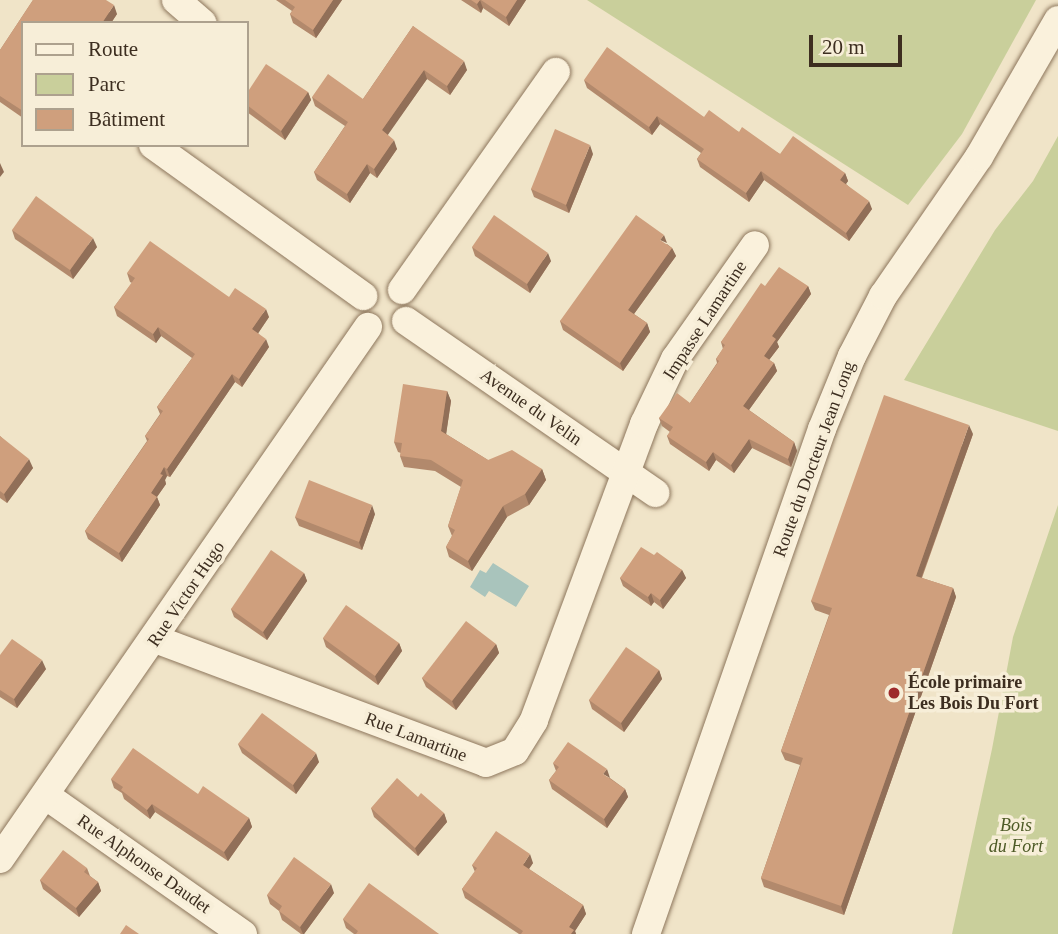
<!DOCTYPE html>
<html>
<head>
<meta charset="utf-8">
<style>
  body { margin:0 }
  #map { position:relative; width:1058px; height:934px; overflow:hidden; background:#f0e4c8; font-family:Georgia,serif }
  div>[style] { position:absolute }
  [style*='--x'] { left:calc(var(--x)*1px); top:calc(var(--y)*1px); width:calc(var(--w)*1px); rotate:calc(var(--a)*1deg) }
  .green>* { inset:0; background:#c9cf9b }
  .water>* { inset:0; background:#a9c4bc }
  .roads { filter:drop-shadow(0 0 2px #8d765c) drop-shadow(0 0 2px #8d765c) }
  .minor>* { height:28px; margin:-14px; padding:0 14px; transform-origin:14px; border-radius:14px; background:#faf1dc }
  .wall>* { inset:0; background:#b2896c }
  .shaded-wall>* { inset:0; background:#916f58 }
  .building>* { inset:0; background:#cf9f7d }
  .dots>* { width:19px; height:19px; translate:-50% -50%; box-sizing:border-box; border:4px solid #f7eed8; border-radius:50% }
  span { translate:-50% -50%; white-space:nowrap; text-align:center; line-height:1.15; -webkit-text-stroke:7px #f7eed8; paint-order:stroke }
  .street-label { font-size:18px; color:#3d2e20 }
  .poi-label { font-size:18px; color:#3d2e20; font-weight:700 }
  .left { translate:0 -50%; text-align:left }
  .park-label { font-size:18px; color:#4d5a26; font-style:italic }
  .legend { position:absolute; left:21px; top:21px; width:228px; height:126px; box-sizing:border-box; background:#f7eed8; border:2px solid #ada18e; margin:0; padding:9px 12px; list-style:none; font-size:21px; color:#3d2e20 }
  .legend li { display:flex; align-items:center; gap:14px; height:35px }
  .legend b { width:35px; border:2px solid #ada18e }
  .scale { position:absolute; left:809px; top:35px; width:93px; height:32px; box-sizing:border-box; border:4px solid #3d2e20; border-top:0; padding-left:9px; font-size:21px; line-height:24px; white-space:nowrap; color:#3d2e20; -webkit-text-stroke:5px #f7eed8; paint-order:stroke }
</style>
</head>
<body>
<div id="map">
  <div class="green">
    <i style="clip-path:polygon(587px 0,1036px 0,962px 134px,908px 205px)"></i>
    <i style="clip-path:polygon(1058px 136px,1058px 431px,904px 380px,995px 230px,1033px 181px)"></i>
    <i style="clip-path:polygon(1058px 505px,1058px 934px,952px 934px,992px 749px,1013px 637px)"></i>
  </div>
  <div class="water">
    <i style="clip-path:polygon(493px 563px,529px 586px,516px 607px,489px 591px,485px 597px,470px 587px,480px 570px,486px 573px)"></i>
  </div>
  <div class="roads">
    <div class="minor">
      <i style="--x:176;--y:0;--w:35;--a:41"></i>
      <i style="--x:153;--y:145;--w:259;--a:35.7"></i>
      <i style="--x:402;--y:290;--w:267;--a:-54.8"></i>
      <i style="--x:406;--y:321;--w:303;--a:34.6"></i>
      <i style="--x:155;--y:639;--w:353;--a:20.5"></i>
      <i style="--x:486;--y:763;--w:31;--a:-22"></i>
      <i style="--x:515;--y:751;--w:36;--a:-58"></i>
      <i style="--x:534;--y:720;--w:316;--a:-69.6"></i>
      <i style="--x:644;--y:424;--w:72;--a:-64.5"></i>
      <i style="--x:675;--y:359;--w:139;--a:-54.9"></i>
      <i style="--x:45;--y:795;--w:242;--a:35.1"></i>
      <i style="--x:0;--y:859;--w:647;--a:-55.33"></i>
      <i style="--x:646;--y:934;--w:535;--a:-70.79"></i>
      <i style="--x:822;--y:429;--w:79;--a:-67.7"></i>
      <i style="--x:852;--y:356;--w:68;--a:-62.7"></i>
      <i style="--x:883;--y:296;--w:169;--a:-55.4"></i>
      <i style="--x:979;--y:157;--w:158;--a:-60"></i>
    </div>
  </div>
  <div class="wall">
    <i style="clip-path:polygon(33px 0,117px 14px,111px 23px,23px 23px,23px 118px,0 102px,0 50px)"></i>
    <i style="clip-path:polygon(276px 0,342px 0,316px 38px,293px 23px,290px 14px,292px 11px)"></i>
    <i style="clip-path:polygon(461px 0,526px 0,509px 26px,483px 8px,481px 13px)"></i>
    <i style="clip-path:polygon(413px 26px,467px 70px,450px 95px,427px 79px,387px 135px,397px 149px,377px 178px,370px 173px,350px 203px,317px 180px,314px 172px,345px 126px,315px 106px,312px 97px,363px 99px)"></i>
    <i style="clip-path:polygon(584px 80px,704px 117px,739px 132px,780px 154px,845px 173px,848px 181px,846px 184px,872px 209px,849px 241px,764px 180px,749px 202px,700px 167px,697px 159px,701px 153px,660px 124px,652px 135px,587px 88px)"></i>
    <i style="clip-path:polygon(308px 92px,311px 100px,285px 140px,247px 112px,247px 93px)"></i>
    <i style="clip-path:polygon(593px 154px,569px 213px,534px 197px,531px 189px)"></i>
    <i style="clip-path:polygon(12px 230px,97px 247px,73px 279px,15px 239px)"></i>
    <i style="clip-path:polygon(667px 244px,672px 248px,676px 256px,634px 314px,647px 323px,650px 332px,623px 371px,563px 330px,560px 321px)"></i>
    <i style="clip-path:polygon(472px 247px,551px 261px,530px 293px,475px 256px)"></i>
    <i style="clip-path:polygon(127px 273px,229px 297px,269px 317px,258px 333px,269px 347px,242px 387px,235px 382px,170px 477px,167px 476px,165px 480px,166px 484px,157px 497px,160px 505px,122px 562px,88px 539px,85px 531px,147px 441px,145px 436px,160px 414px,157px 407px,192px 358px,161px 336px,156px 343px,117px 316px,114px 307px,132px 283px,130px 282px)"></i>
    <i style="clip-path:polygon(765px 286px,808px 286px,811px 294px,777px 342px,779px 347px,769px 360px,774px 363px,777px 371px,749px 410px,794px 442px,797px 451px,791px 467px,752px 448px,734px 473px,716px 460px,709px 471px,670px 444px,667px 436px,670px 432px,662px 426px,659px 418px,690px 403px,717px 363px,716px 359px,723px 349px,721px 342px)"></i>
    <i style="clip-path:polygon(447px 391px,451px 401px,446px 434px,488px 460px,542px 469px,546px 480px,529px 505px,507px 517px,472px 571px,449px 557px,446px 547px,452px 536px,448px 526px,461px 487px,435px 471px,404px 467px,400px 456px,401px 453px,398px 452px,394px 442px)"></i>
    <i style="clip-path:polygon(973px 434px,922px 578px,953px 588px,956px 597px,844px 915px,764px 887px,761px 878px,800px 765px,785px 760px,781px 751px,829px 615px,815px 610px,811px 601px)"></i>
    <i style="clip-path:polygon(0 436px,33px 468px,7px 503px,0 498px)"></i>
    <i style="clip-path:polygon(375px 514px,362px 550px,299px 526px,295px 517px)"></i>
    <i style="clip-path:polygon(654px 555px,682px 570px,686px 578px,663px 609px,654px 602px,651px 606px,623px 586px,620px 578px)"></i>
    <i style="clip-path:polygon(304px 573px,307px 581px,267px 640px,234px 617px,231px 609px)"></i>
    <i style="clip-path:polygon(323px 638px,399px 643px,402px 651px,378px 685px,326px 647px)"></i>
    <i style="clip-path:polygon(496px 644px,499px 653px,456px 710px,426px 687px,422px 678px)"></i>
    <i style="clip-path:polygon(0 655px,46px 669px,17px 708px,0 697px)"></i>
    <i style="clip-path:polygon(659px 670px,662px 679px,624px 732px,592px 709px,589px 700px)"></i>
    <i style="clip-path:polygon(238px 744px,319px 762px,296px 794px,242px 753px)"></i>
    <i style="clip-path:polygon(553px 763px,610px 778px,625px 789px,628px 797px,607px 828px,552px 789px,549px 780px,556px 771px)"></i>
    <i style="clip-path:polygon(111px 779px,198px 794px,249px 818px,252px 827px,228px 861px,155px 812px,150px 819px,124px 799px,122px 793px,114px 788px)"></i>
    <i style="clip-path:polygon(371px 808px,444px 813px,447px 822px,418px 856px,374px 817px)"></i>
    <i style="clip-path:polygon(533px 863px,529px 869px,583px 905px,586px 914px,575px 931px,576px 934px,519px 934px,465px 898px,462px 889px,475px 872px,472px 865px)"></i>
    <i style="clip-path:polygon(87px 868px,90px 876px,98px 882px,101px 891px,79px 917px,43px 889px,40px 880px)"></i>
    <i style="clip-path:polygon(334px 893px,304px 934px,301px 934px,282px 920px,279px 911px,270px 904px,267px 895px)"></i>
    <i style="clip-path:polygon(343px 919px,439px 934px,354px 934px,346px 928px)"></i>
  </div>
  <div class="shaded-wall">
    <i style="clip-path:polygon(333px 0,342px 0,316px 38px,313px 30px)"></i>
    <i style="clip-path:polygon(480px 0,483px 8px,481px 13px,477px 4px)"></i>
    <i style="clip-path:polygon(517px 0,526px 0,509px 26px,506px 17px)"></i>
    <i style="clip-path:polygon(114px 5px,117px 14px,111px 23px,102px 23px)"></i>
    <i style="clip-path:polygon(464px 61px,467px 70px,450px 95px,447px 86px)"></i>
    <i style="clip-path:polygon(424px 70px,427px 79px,385px 139px,382px 130px)"></i>
    <i style="clip-path:polygon(308px 92px,311px 100px,285px 140px,281px 131px)"></i>
    <i style="clip-path:polygon(657px 116px,660px 124px,652px 135px,649px 127px)"></i>
    <i style="clip-path:polygon(394px 140px,397px 149px,377px 178px,374px 169px)"></i>
    <i style="clip-path:polygon(590px 145px,593px 154px,569px 213px,566px 205px)"></i>
    <i style="clip-path:polygon(0 163px,4px 172px,0 177px)"></i>
    <i style="clip-path:polygon(367px 164px,370px 173px,350px 203px,347px 194px)"></i>
    <i style="clip-path:polygon(761px 171px,764px 180px,749px 202px,746px 193px)"></i>
    <i style="clip-path:polygon(845px 173px,848px 181px,843px 188px,840px 180px)"></i>
    <i style="clip-path:polygon(869px 201px,872px 209px,849px 241px,846px 233px)"></i>
    <i style="clip-path:polygon(664px 235px,667px 243px,660px 240px)"></i>
    <i style="clip-path:polygon(93px 238px,97px 247px,73px 279px,70px 270px)"></i>
    <i style="clip-path:polygon(672px 248px,676px 256px,631px 318px,628px 310px)"></i>
    <i style="clip-path:polygon(548px 253px,551px 261px,530px 293px,527px 284px)"></i>
    <i style="clip-path:polygon(808px 286px,811px 294px,777px 342px,779px 347px,766px 364px,764px 356px,772px 336px)"></i>
    <i style="clip-path:polygon(266px 309px,269px 317px,255px 338px,252px 329px)"></i>
    <i style="clip-path:polygon(647px 323px,650px 332px,623px 371px,620px 363px)"></i>
    <i style="clip-path:polygon(158px 327px,161px 336px,156px 343px,153px 334px)"></i>
    <i style="clip-path:polygon(266px 339px,269px 347px,242px 387px,239px 379px)"></i>
    <i style="clip-path:polygon(774px 363px,777px 371px,746px 414px,743px 406px)"></i>
    <i style="clip-path:polygon(232px 374px,235px 382px,170px 477px,167px 469px)"></i>
    <i style="clip-path:polygon(447px 391px,451px 401px,445px 442px,441px 431px)"></i>
    <i style="clip-path:polygon(969px 425px,973px 434px,919px 584px,916px 576px)"></i>
    <i style="clip-path:polygon(749px 439px,752px 448px,734px 473px,731px 465px)"></i>
    <i style="clip-path:polygon(794px 442px,797px 451px,791px 467px,788px 459px)"></i>
    <i style="clip-path:polygon(713px 452px,716px 460px,709px 471px,706px 462px)"></i>
    <i style="clip-path:polygon(29px 459px,33px 468px,7px 503px,4px 494px)"></i>
    <i style="clip-path:polygon(164px 467px,167px 476px,165px 480px,166px 484px,154px 501px,151px 493px)"></i>
    <i style="clip-path:polygon(542px 469px,546px 480px,529px 505px,525px 494px)"></i>
    <i style="clip-path:polygon(157px 497px,160px 505px,122px 562px,119px 553px)"></i>
    <i style="clip-path:polygon(372px 505px,375px 514px,362px 550px,359px 542px)"></i>
    <i style="clip-path:polygon(503px 506px,507px 517px,472px 571px,468px 561px)"></i>
    <i style="clip-path:polygon(682px 570px,686px 578px,663px 609px,660px 600px)"></i>
    <i style="clip-path:polygon(304px 573px,307px 581px,267px 640px,263px 632px)"></i>
    <i style="clip-path:polygon(953px 588px,956px 597px,844px 915px,841px 906px)"></i>
    <i style="clip-path:polygon(651px 593px,654px 602px,651px 606px,648px 597px)"></i>
    <i style="clip-path:polygon(399px 643px,402px 651px,378px 685px,375px 676px)"></i>
    <i style="clip-path:polygon(496px 644px,499px 653px,456px 710px,452px 701px)"></i>
    <i style="clip-path:polygon(42px 660px,46px 669px,17px 708px,14px 699px)"></i>
    <i style="clip-path:polygon(659px 670px,662px 679px,624px 732px,621px 723px)"></i>
    <i style="clip-path:polygon(316px 753px,319px 762px,296px 794px,293px 785px)"></i>
    <i style="clip-path:polygon(607px 769px,610px 778px,603px 774px)"></i>
    <i style="clip-path:polygon(625px 789px,628px 797px,607px 828px,604px 819px)"></i>
    <i style="clip-path:polygon(152px 804px,155px 812px,150px 819px,147px 810px)"></i>
    <i style="clip-path:polygon(444px 813px,447px 822px,418px 856px,415px 848px)"></i>
    <i style="clip-path:polygon(249px 818px,252px 827px,228px 861px,224px 852px)"></i>
    <i style="clip-path:polygon(530px 854px,533px 863px,526px 873px,523px 865px)"></i>
    <i style="clip-path:polygon(98px 882px,101px 891px,79px 917px,76px 908px)"></i>
    <i style="clip-path:polygon(331px 884px,334px 893px,304px 934px,303px 934px,300px 927px)"></i>
    <i style="clip-path:polygon(583px 905px,586px 914px,575px 931px,576px 934px,571px 934px,569px 927px)"></i>
  </div>
  <div class="building">
    <i style="clip-path:polygon(33px 0,106px 0,114px 5px,102px 23px,23px 23px,23px 111px,0 96px,0 50px)"></i>
    <i style="clip-path:polygon(285px 0,333px 0,313px 30px,290px 14px,295px 7px)"></i>
    <i style="clip-path:polygon(471px 0,480px 0,477px 4px)"></i>
    <i style="clip-path:polygon(481px 0,517px 0,506px 17px)"></i>
    <i style="clip-path:polygon(413px 26px,464px 61px,447px 86px,424px 70px,382px 130px,394px 140px,374px 169px,367px 164px,347px 194px,314px 172px,348px 122px,312px 97px,328px 74px,363px 99px)"></i>
    <i style="clip-path:polygon(607px 47px,704px 117px,709px 110px,739px 132px,742px 127px,780px 154px,793px 136px,845px 173px,840px 180px,869px 201px,846px 233px,761px 171px,746px 193px,697px 159px,704px 149px,657px 116px,649px 127px,584px 80px)"></i>
    <i style="clip-path:polygon(266px 64px,308px 92px,281px 131px,247px 105px,247px 93px)"></i>
    <i style="clip-path:polygon(555px 129px,590px 145px,566px 205px,531px 189px)"></i>
    <i style="clip-path:polygon(36px 196px,93px 238px,70px 270px,12px 230px)"></i>
    <i style="clip-path:polygon(494px 215px,548px 253px,527px 284px,472px 247px)"></i>
    <i style="clip-path:polygon(636px 215px,664px 235px,660px 240px,672px 248px,628px 310px,647px 323px,620px 363px,560px 321px)"></i>
    <i style="clip-path:polygon(150px 241px,229px 297px,235px 288px,266px 309px,252px 329px,266px 339px,239px 379px,232px 374px,167px 469px,164px 467px,160px 474px,163px 475px,151px 493px,157px 497px,119px 553px,85px 531px,149px 439px,145px 436px,163px 411px,157px 407px,195px 354px,158px 327px,153px 334px,114px 307px,135px 278px,127px 273px)"></i>
    <i style="clip-path:polygon(779px 267px,808px 286px,772px 336px,776px 339px,764px 356px,774px 363px,743px 406px,794px 442px,788px 459px,749px 439px,731px 465px,713px 452px,706px 462px,667px 436px,673px 427px,659px 418px,677px 393px,690px 403px,719px 361px,716px 359px,725px 345px,721px 342px,761px 283px,765px 286px)"></i>
    <i style="clip-path:polygon(403px 384px,447px 391px,441px 431px,488px 460px,512px 450px,542px 469px,525px 494px,503px 506px,468px 561px,446px 547px,455px 530px,448px 526px,463px 480px,431px 460px,400px 456px,402px 443px,394px 442px)"></i>
    <i style="clip-path:polygon(884px 395px,969px 425px,916px 576px,953px 588px,841px 906px,761px 878px,803px 758px,781px 751px,832px 608px,811px 601px)"></i>
    <i style="clip-path:polygon(0 436px,29px 459px,4px 494px,0 491px)"></i>
    <i style="clip-path:polygon(309px 480px,372px 505px,359px 542px,295px 517px)"></i>
    <i style="clip-path:polygon(641px 547px,654px 555px,657px 552px,682px 570px,660px 600px,651px 593px,648px 597px,620px 578px)"></i>
    <i style="clip-path:polygon(271px 550px,304px 573px,263px 632px,231px 609px)"></i>
    <i style="clip-path:polygon(346px 605px,399px 643px,375px 676px,323px 638px)"></i>
    <i style="clip-path:polygon(466px 621px,496px 644px,452px 701px,422px 678px)"></i>
    <i style="clip-path:polygon(12px 639px,42px 660px,14px 699px,0 690px,0 655px)"></i>
    <i style="clip-path:polygon(626px 647px,659px 670px,621px 723px,589px 700px)"></i>
    <i style="clip-path:polygon(262px 713px,316px 753px,293px 785px,238px 744px)"></i>
    <i style="clip-path:polygon(568px 742px,607px 769px,603px 774px,625px 789px,604px 819px,549px 780px,559px 767px,553px 763px)"></i>
    <i style="clip-path:polygon(133px 748px,198px 794px,203px 786px,249px 818px,224px 852px,152px 804px,147px 810px,121px 790px,123px 787px,111px 779px)"></i>
    <i style="clip-path:polygon(397px 778px,418px 797px,421px 793px,444px 813px,415px 848px,371px 808px)"></i>
    <i style="clip-path:polygon(496px 831px,530px 854px,523px 865px,583px 905px,569px 927px,574px 930px,571px 934px,521px 934px,523px 931px,462px 889px,477px 868px,472px 865px)"></i>
    <i style="clip-path:polygon(63px 850px,87px 868px,84px 872px,98px 882px,76px 908px,40px 880px)"></i>
    <i style="clip-path:polygon(294px 857px,331px 884px,300px 927px,279px 911px,282px 906px,267px 895px)"></i>
    <i style="clip-path:polygon(369px 883px,439px 934px,356px 934px,358px 931px,343px 919px)"></i>
    <i style="clip-path:polygon(126px 925px,139px 934px,120px 934px)"></i>
  </div>
  <div class="dots">
    <i style="left:894px;top:693px;background:#9e2a2b"></i>
  </div>
  <div class="street-label">
    <span style="left:705px;top:320px;rotate:-57deg">Impasse Lamartine</span>
    <span style="left:531px;top:407px;rotate:35deg">Avenue du Velin</span>
    <span style="left:814px;top:459px;rotate:-70deg">Route du Docteur Jean Long</span>
    <span style="left:186px;top:594px;rotate:-56deg">Rue Victor Hugo</span>
    <span style="left:416px;top:737px;rotate:21deg">Rue Lamartine</span>
    <span style="left:144px;top:864px;rotate:35deg">Rue Alphonse Daudet</span>
  </div>
  <div class="poi-label">
    <span class="left" style="left:908px;top:693px">École primaire<br>Les Bois Du Fort</span>
  </div>
  <div class="park-label">
    <span style="left:1016px;top:836px">Bois<br>du Fort</span>
  </div>
  <ul class="legend">
  <li><b style="height:9px;background:#faf1dc"></b>Route</li>
  <li><b style="height:19px;background:#c9cf9b"></b>Parc</li>
  <li><b style="height:19px;background:#cf9f7d"></b>Bâtiment</li>
  </ul>
  <div class="scale">20 m</div>
</div>
</body>
</html>
